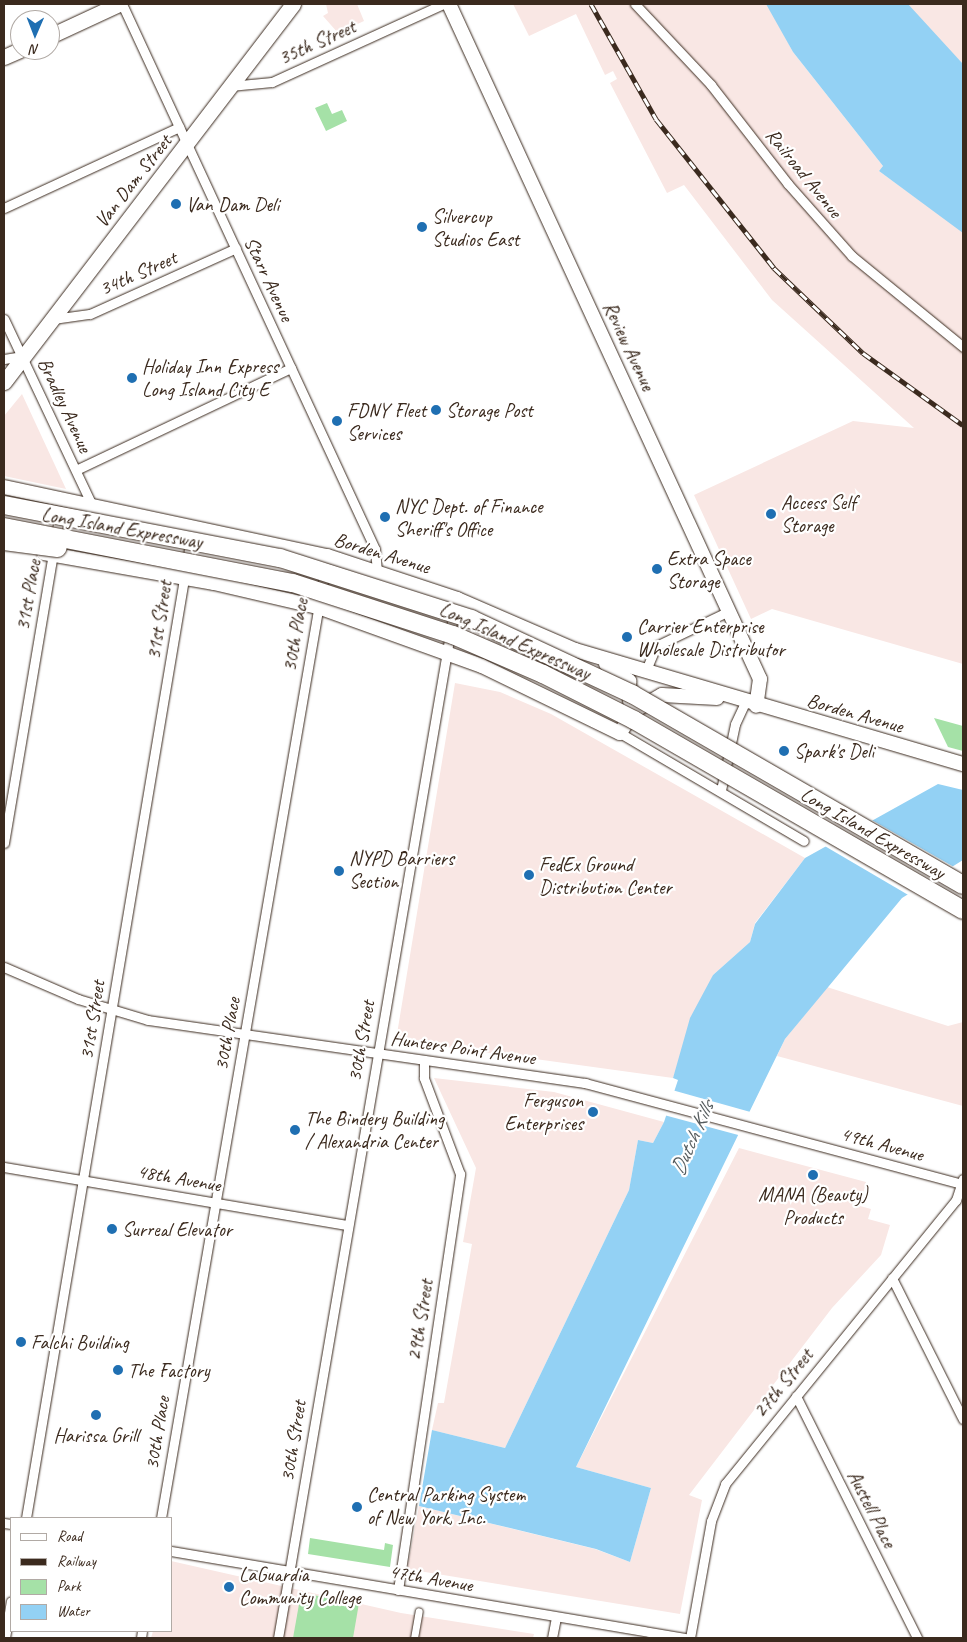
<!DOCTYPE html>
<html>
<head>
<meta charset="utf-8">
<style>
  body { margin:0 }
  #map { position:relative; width:967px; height:1642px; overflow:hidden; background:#fff; font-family:Caveat,sans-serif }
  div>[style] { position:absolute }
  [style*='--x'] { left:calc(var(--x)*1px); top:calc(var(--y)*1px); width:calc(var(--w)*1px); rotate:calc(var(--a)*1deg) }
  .built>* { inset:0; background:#f9e7e4 }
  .green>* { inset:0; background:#a5e1a7 }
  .water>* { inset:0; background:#93d1f4 }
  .pier>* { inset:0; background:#fff }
  .roads { filter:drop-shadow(0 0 1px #3b2a1e) drop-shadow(0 0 1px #3b2a1e) }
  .pedestrian>* { height:7px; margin:-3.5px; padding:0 3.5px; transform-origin:3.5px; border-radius:3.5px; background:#fff }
  .minor>* { height:9px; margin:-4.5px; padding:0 4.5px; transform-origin:4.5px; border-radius:4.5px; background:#fff }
  .secondary>* { height:14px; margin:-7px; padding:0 7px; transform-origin:7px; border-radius:7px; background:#fff }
  .primary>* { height:15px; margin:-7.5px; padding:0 7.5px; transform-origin:7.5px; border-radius:7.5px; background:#fff }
  .rail>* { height:5px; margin-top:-2.5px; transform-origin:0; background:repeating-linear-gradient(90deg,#fff 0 9px,#3b2a1e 0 18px); box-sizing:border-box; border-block:1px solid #3b2a1e }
  .bridges { filter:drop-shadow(0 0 1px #3b2a1e) drop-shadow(0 0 1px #3b2a1e) }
  .motorway-bridge>* { height:18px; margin:-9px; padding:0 9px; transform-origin:9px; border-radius:9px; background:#fff }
  .dots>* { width:14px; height:14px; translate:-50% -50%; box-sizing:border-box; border:2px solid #fff; border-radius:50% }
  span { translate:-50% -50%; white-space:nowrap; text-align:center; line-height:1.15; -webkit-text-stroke:4.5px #fff; paint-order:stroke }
  .street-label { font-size:20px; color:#3b2a1e }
  .poi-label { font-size:20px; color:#3b2a1e }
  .left { translate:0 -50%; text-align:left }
  .right { translate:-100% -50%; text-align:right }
  .water-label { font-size:21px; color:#555c5e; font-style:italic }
  .frame { position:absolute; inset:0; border:5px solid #3b2a1e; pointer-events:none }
  .legend { position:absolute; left:10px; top:1517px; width:162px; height:115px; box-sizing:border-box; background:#fff; border:1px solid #b1aaa5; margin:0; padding:6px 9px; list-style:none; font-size:15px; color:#3b2a1e }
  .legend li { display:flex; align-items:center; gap:10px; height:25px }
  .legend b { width:25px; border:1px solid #b1aaa5 }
  .north { position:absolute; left:10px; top:10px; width:50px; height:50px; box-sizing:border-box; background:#fff; border:1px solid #b1aaa5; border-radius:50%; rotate:181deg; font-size:14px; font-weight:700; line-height:20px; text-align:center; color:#3b2a1e }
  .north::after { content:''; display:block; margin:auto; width:18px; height:22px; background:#1f6fb2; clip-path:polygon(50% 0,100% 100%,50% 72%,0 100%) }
</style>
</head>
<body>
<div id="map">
  <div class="built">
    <i style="clip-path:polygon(326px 4px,357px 4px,364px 21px,338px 33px,323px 16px,328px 13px)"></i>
    <i style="clip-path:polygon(513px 4px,768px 4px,793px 52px,883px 166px,879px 171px,963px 232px,963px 664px,772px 609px,751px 619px,694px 495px,853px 421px,914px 428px,772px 300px,684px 185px,667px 193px,610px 83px,617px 79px,613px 71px,605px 75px,576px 14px,529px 36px)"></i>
    <i style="clip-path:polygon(908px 4px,963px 4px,963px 64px,906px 6px)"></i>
    <i style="clip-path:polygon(22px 394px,66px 489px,4px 476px,4px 416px)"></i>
    <i style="clip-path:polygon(455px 683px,500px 692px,551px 714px,805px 858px,755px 923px,750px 942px,713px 975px,673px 1078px,396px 1040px)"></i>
    <i style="clip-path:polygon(827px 987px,948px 1026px,963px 1022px,963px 1106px,777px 1056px,785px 1039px)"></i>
    <i style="clip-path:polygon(434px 1078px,554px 1092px,664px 1122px,653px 1143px,638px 1140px,629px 1190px,505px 1448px,432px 1430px,438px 1403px,444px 1403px,472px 1244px,463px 1242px,476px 1168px)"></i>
    <i style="clip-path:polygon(739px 1148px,866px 1182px,860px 1206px,871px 1209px,868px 1219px,890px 1225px,881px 1255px,832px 1308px,689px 1495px,702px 1500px,680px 1614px,407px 1569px,419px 1506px,595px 1549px,630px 1562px,651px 1488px,576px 1467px)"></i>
    <i style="clip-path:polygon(171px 1561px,401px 1613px,534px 1634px,533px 1638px,151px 1638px,153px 1631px,171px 1631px)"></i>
  </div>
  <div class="green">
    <i style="clip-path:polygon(327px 103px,332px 114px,342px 110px,347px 121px,326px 131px,315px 108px)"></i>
    <i style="clip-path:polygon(934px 718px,963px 726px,963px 751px,948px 747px)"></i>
    <i style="clip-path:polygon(310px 1538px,384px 1550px,385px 1543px,393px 1545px,390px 1567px,308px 1554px)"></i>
    <i style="clip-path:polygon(301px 1593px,359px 1603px,353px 1638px,293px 1638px)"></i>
  </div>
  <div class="water">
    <i style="clip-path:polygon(766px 4px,908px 4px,963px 64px,963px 233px,879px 171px,883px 166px,793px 52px)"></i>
    <i style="clip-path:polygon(938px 784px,963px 790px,963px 860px,902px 898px,785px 1039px,576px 1467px,651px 1488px,630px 1562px,596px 1549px,419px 1506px,432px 1430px,505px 1448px,629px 1190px,638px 1140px,653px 1143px,664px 1122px,678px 1080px,673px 1078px,690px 1018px,713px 975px,750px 942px,755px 924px,805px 858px)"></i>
  </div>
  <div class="pier">
    <i style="clip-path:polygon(870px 819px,954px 867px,910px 896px,823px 845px)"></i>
    <i style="clip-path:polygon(672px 1090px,754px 1113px,742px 1136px,664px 1115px)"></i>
  </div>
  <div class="roads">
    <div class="pedestrian">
      <i style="--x:414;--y:1638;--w:27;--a:-80"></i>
    </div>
    <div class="minor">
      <i style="--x:122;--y:4;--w:601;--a:65.1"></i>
      <i style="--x:375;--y:549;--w:22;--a:85"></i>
      <i style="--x:635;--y:4;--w:111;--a:46.8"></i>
      <i style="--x:711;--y:85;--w:125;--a:52.1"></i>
      <i style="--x:788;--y:184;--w:96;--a:48.4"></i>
      <i style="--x:852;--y:256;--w:144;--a:39.3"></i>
      <i style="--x:230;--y:86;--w:42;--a:-5.4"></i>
      <i style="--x:272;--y:82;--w:188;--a:-24.5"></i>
      <i style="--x:4;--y:208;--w:193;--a:-24.8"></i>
      <i style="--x:4;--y:319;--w:208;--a:64.7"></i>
      <i style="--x:53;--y:319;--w:37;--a:-8"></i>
      <i style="--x:90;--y:314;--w:160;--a:-24.3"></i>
      <i style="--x:4;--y:359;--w:19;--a:-9"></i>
      <i style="--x:76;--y:470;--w:238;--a:-25.4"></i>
      <i style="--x:646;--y:670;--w:26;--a:-67"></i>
      <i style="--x:656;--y:646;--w:81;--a:-25.6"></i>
      <i style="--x:620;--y:733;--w:213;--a:30.4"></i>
      <i style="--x:721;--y:790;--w:67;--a:-78"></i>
      <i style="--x:735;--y:724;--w:23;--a:-65"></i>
      <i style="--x:4;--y:843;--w:336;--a:-80.4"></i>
      <i style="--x:4;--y:967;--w:81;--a:23.4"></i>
      <i style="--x:78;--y:999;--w:73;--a:16.7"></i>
      <i style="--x:148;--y:1020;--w:442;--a:8.2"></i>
      <i style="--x:585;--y:1083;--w:391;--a:15"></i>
      <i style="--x:4;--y:1167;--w:349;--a:9.6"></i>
      <i style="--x:892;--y:1278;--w:158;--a:63.3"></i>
      <i style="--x:796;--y:1396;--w:271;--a:63.4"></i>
      <i style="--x:26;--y:1518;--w:995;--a:-80.45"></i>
      <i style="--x:161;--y:1518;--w:962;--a:-80.19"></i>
      <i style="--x:4;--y:1523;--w:7;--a:8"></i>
      <i style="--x:171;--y:1551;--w:521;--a:9.61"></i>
      <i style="--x:398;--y:1590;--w:421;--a:-81.5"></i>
      <i style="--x:460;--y:1174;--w:103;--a:-110.6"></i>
      <i style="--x:424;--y:1078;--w:18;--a:-90"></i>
      <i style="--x:5;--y:1638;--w:37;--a:-81"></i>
      <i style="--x:141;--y:1638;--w:7;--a:-82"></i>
      <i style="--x:278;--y:1638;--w:1042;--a:-80.28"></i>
      <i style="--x:552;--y:1638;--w:21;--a:-79"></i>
      <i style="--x:690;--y:1638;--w:119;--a:-79.8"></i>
      <i style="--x:711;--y:1521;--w:40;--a:-69"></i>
      <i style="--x:725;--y:1484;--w:366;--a:-50.9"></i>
      <i style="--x:956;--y:1200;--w:22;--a:-72"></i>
    </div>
    <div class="secondary">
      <i style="--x:449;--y:4;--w:743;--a:65.26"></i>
      <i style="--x:760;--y:679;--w:27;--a:98"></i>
      <i style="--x:4;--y:487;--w:330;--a:12.1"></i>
      <i style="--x:327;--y:556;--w:137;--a:18.3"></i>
      <i style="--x:457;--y:599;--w:129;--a:23.4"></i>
      <i style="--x:575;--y:650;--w:404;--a:16.4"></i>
      <i style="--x:44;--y:553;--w:173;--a:10"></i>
      <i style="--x:214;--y:583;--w:107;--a:13"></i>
      <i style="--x:318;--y:607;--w:174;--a:19.8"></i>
      <i style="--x:482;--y:666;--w:153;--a:25.9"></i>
      <i style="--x:620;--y:733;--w:26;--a:-58"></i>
      <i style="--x:634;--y:711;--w:32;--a:-30"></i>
      <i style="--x:662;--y:695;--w:55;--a:3.1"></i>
      <i style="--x:606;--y:664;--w:29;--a:36"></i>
      <i style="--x:629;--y:681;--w:21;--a:87"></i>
    </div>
    <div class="primary">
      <i style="--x:50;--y:36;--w:76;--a:-24.9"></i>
      <i style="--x:4;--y:57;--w:17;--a:-24"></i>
      <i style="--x:4;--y:382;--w:476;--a:-52.6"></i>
    </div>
  </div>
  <div class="rail">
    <i style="--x:591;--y:4;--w:132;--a:60.5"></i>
    <i style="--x:656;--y:119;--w:190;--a:51.6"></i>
    <i style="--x:774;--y:268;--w:123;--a:43.7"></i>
    <i style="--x:863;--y:353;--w:123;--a:35.8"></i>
  </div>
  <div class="bridges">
    <div class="motorway-bridge">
      <i style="--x:4;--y:505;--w:281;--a:10.9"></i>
      <i style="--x:280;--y:558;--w:201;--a:17.7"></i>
      <i style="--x:471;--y:619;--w:178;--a:25"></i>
      <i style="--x:632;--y:694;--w:382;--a:30"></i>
      <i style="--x:4;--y:527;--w:294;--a:11"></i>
      <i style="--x:293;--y:583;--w:168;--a:18"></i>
      <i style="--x:453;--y:635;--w:98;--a:23.4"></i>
      <i style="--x:543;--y:674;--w:102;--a:26.8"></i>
      <i style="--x:634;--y:720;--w:380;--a:30"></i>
      <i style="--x:4;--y:541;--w:54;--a:7.4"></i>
    </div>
  </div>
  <div class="dots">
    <i style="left:176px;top:204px;background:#1f6fb2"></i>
    <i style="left:422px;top:227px;background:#1f6fb2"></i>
    <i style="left:132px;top:378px;background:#1f6fb2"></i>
    <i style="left:436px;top:410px;background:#1f6fb2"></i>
    <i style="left:337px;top:421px;background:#1f6fb2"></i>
    <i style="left:771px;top:514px;background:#1f6fb2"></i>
    <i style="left:385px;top:517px;background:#1f6fb2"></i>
    <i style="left:657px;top:569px;background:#1f6fb2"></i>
    <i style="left:627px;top:637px;background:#1f6fb2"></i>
    <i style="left:784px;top:751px;background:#1f6fb2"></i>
    <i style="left:339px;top:871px;background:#1f6fb2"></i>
    <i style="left:529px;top:875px;background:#1f6fb2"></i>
    <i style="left:593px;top:1112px;background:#1f6fb2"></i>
    <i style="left:295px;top:1130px;background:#1f6fb2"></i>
    <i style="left:813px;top:1175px;background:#1f6fb2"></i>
    <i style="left:112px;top:1229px;background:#1f6fb2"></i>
    <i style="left:21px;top:1342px;background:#1f6fb2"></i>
    <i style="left:118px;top:1370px;background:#1f6fb2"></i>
    <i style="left:96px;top:1415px;background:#1f6fb2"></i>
    <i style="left:357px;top:1507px;background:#1f6fb2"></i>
    <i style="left:229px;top:1587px;background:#1f6fb2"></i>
  </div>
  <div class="street-label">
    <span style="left:317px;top:42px;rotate:-24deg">35th Street</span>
    <span style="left:804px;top:173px;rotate:51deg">Railroad Avenue</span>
    <span style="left:133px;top:181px;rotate:-52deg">Van Dam Street</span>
    <span style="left:138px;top:273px;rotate:-24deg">34th Street</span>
    <span style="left:269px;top:279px;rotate:65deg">Starr Avenue</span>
    <span style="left:629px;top:346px;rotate:65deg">Review Avenue</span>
    <span style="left:65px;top:405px;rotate:65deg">Bradley Avenue</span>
    <span style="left:122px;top:528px;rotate:10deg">Long Island Expressway</span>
    <span style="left:382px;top:553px;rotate:17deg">Borden Avenue</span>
    <span style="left:28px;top:595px;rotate:-80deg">31st Place</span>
    <span style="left:159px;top:620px;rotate:-81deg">31st Street</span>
    <span style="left:295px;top:635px;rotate:-80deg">30th Place</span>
    <span style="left:515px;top:641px;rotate:24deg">Long Island Expressway</span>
    <span style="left:855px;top:713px;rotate:16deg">Borden Avenue</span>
    <span style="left:873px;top:833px;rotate:30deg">Long Island Expressway</span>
    <span style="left:92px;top:1020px;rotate:-81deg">31st Street</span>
    <span style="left:227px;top:1034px;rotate:-80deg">30th Place</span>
    <span style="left:361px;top:1041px;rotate:-80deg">30th Street</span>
    <span style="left:463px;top:1048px;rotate:8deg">Hunters Point Avenue</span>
    <span style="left:882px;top:1144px;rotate:15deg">49th Avenue</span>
    <span style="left:179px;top:1178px;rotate:10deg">48th Avenue</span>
    <span style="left:420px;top:1320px;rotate:-81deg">29th Street</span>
    <span style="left:783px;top:1383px;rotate:-51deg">27th Street</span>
    <span style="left:157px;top:1433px;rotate:-81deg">30th Place</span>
    <span style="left:293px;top:1441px;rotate:-81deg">30th Street</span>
    <span style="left:872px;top:1509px;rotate:63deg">Austell Place</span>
    <span style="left:431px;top:1578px;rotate:10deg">47th Avenue</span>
  </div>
  <div class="poi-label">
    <span class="left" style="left:186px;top:204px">Van Dam Deli</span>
    <span class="left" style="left:432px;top:228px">Silvercup<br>Studios East</span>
    <span class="left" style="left:142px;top:378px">Holiday Inn Express<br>Long Island City E</span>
    <span class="left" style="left:347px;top:422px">FDNY Fleet<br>Services</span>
    <span class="left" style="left:446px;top:410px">Storage Post</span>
    <span class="left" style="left:781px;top:514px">Access Self<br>Storage</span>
    <span class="left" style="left:395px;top:518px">NYC Dept. of Finance<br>Sheriff's Office</span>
    <span class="left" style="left:667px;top:570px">Extra Space<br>Storage</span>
    <span class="left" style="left:637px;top:638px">Carrier Enterprise<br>Wholesale Distributor</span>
    <span class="left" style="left:794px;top:751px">Spark's Deli</span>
    <span class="left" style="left:349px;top:870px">NYPD Barriers<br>Section</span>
    <span class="left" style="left:539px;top:876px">FedEx Ground<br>Distribution Center</span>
    <span class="right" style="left:583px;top:1112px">Ferguson<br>Enterprises</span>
    <span class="left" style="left:305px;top:1130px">The Bindery Building<br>/ Alexandria Center</span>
    <span style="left:813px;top:1206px">MANA (Beauty)<br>Products</span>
    <span class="left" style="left:122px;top:1229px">Surreal Elevator</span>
    <span class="left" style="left:31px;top:1342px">Falchi Building</span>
    <span class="left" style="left:128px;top:1370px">The Factory</span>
    <span style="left:96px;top:1435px">Harissa Grill</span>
    <span class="left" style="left:367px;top:1506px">Central Parking System<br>of New York, Inc.</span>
    <span class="left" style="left:239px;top:1586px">LaGuardia<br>Community College</span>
  </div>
  <div class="water-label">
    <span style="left:692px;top:1138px;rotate:-66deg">Dutch Kills</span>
  </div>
  <div class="frame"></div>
  <ul class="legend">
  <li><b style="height:6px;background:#fff"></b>Road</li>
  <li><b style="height:6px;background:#3b2a1e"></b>Railway</li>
  <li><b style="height:14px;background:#a5e1a7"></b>Park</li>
  <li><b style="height:14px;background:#93d1f4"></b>Water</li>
  </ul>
  <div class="north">N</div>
</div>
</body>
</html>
